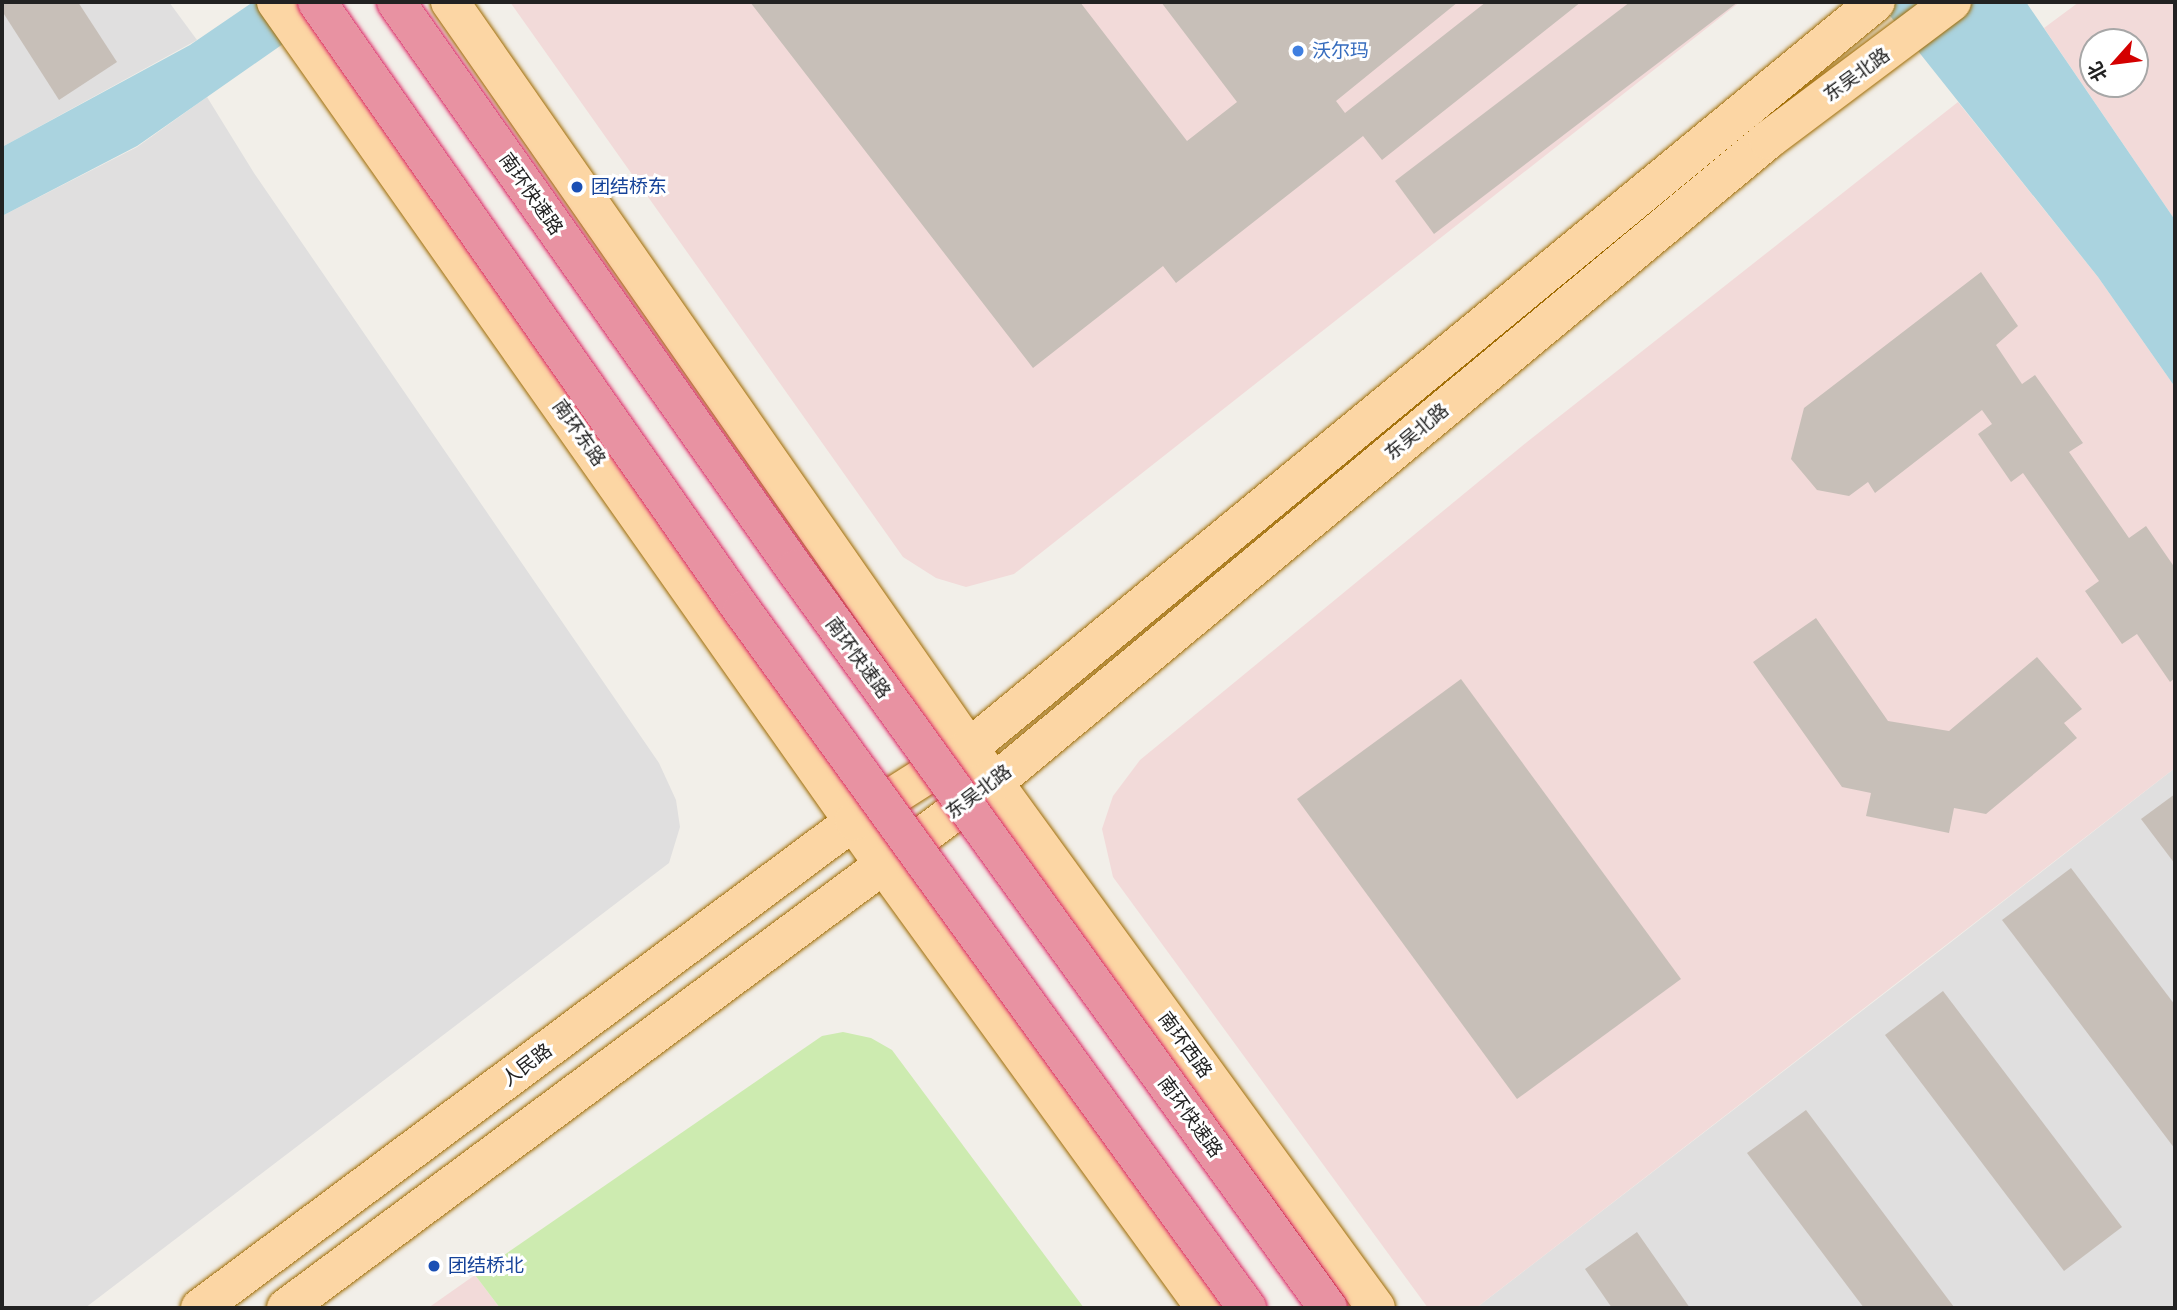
<!DOCTYPE html>
<html>
<head>
<meta charset="utf-8">
<style>
  body { margin:0 }
  #map { position:relative; width:2177px; height:1310px; overflow:hidden; background:#f2efe9; font-family:"Public Sans","Noto Sans SC",sans-serif }
  div>[style] { position:absolute }
  [style*='--x'] { left:calc(var(--x)*1px); top:calc(var(--y)*1px); width:calc(var(--w)*1px); rotate:calc(var(--a)*1deg) }
  .residential>* { inset:0; background:#e0dfdf }
  .commercial>* { inset:0; background:#f2dad9 }
  .grass>* { inset:0; background:#cdebb0 }
  .water>* { inset:0; background:#aad3df }
  .building>* { inset:0; background:#c7bfb8 }
  .roads { filter:drop-shadow(0 0 2px #a06b00) drop-shadow(0 0 2px #a06b00) }
  .major>* { height:38px; margin:-19px; padding:0 19px; transform-origin:19px; border-radius:19px; background:#fcd6a4 }
  .bridges { filter:drop-shadow(0 0 2px #dc2a67) drop-shadow(0 0 2px #dc2a67) }
  .highway-bridge>* { height:38px; margin:-19px; padding:0 19px; transform-origin:19px; border-radius:19px; background:#e892a2 }
  .dots>* { width:19px; height:19px; translate:-50% -50%; box-sizing:border-box; border:4px solid #fff; border-radius:50% }
  span { translate:-50% -50%; white-space:nowrap; text-align:center; line-height:1.15; -webkit-text-stroke:6px #fff; paint-order:stroke }
  .shop-label { font-size:19px; color:#366cbe }
  .left { translate:0 -50%; text-align:left }
  .street-label { font-size:19px; color:#222 }
  .transit-label { font-size:19px; color:#164399 }
  .frame { position:absolute; inset:0; border:4px solid #222; pointer-events:none }
  .north { position:absolute; left:2079px; top:28px; width:70px; height:70px; box-sizing:border-box; background:#fff; border:2px solid #a7a7a7; border-radius:50%; rotate:242deg; font-size:19px; font-weight:700; line-height:28px; text-align:center; color:#222 }
  .north::after { content:''; display:block; margin:auto; width:24px; height:32px; background:#d40000; clip-path:polygon(50% 0,100% 100%,50% 72%,0 100%) }
</style>
</head>
<body>
<div id="map">
  <div class="residential">
    <i style="clip-path:polygon(2px 2px,169px 2px,197px 40px,2px 147px)"></i>
    <i style="clip-path:polygon(207px 97px,254px 173px,659px 763px,676px 800px,680px 827px,669px 863px,85px 1308px,2px 1308px,2px 216px,137px 147px)"></i>
    <i style="clip-path:polygon(2175px 768px,2175px 1308px,1476px 1308px,1928px 960px)"></i>
  </div>
  <div class="commercial">
    <i style="clip-path:polygon(510px 2px,1740px 2px,1014px 574px,966px 587px,936px 578px,903px 557px)"></i>
    <i style="clip-path:polygon(evenodd,2079px 2px,2175px 2px,2175px 220px,2044px 28px,2079px 2px,2093px 42px,2135px 42px,2135px 84px,2093px 84px,2093px 42px)"></i>
    <i style="clip-path:polygon(1958px 102px,2098px 277px,2175px 387px,2175px 768px,1476px 1308px,1428px 1308px,1113px 877px,1102px 829px,1113px 796px,1140px 760px,1527px 442px)"></i>
    <i style="clip-path:polygon(475px 1275px,500px 1308px,428px 1308px)"></i>
  </div>
  <div class="grass">
    <i style="clip-path:polygon(843px 1032px,871px 1038px,892px 1050px,1084px 1308px,500px 1308px,475px 1275px,822px 1036px)"></i>
  </div>
  <div class="water">
    <i style="clip-path:polygon(253px 2px,343px 2px,137px 146px,2px 216px,2px 147px,190px 45px)"></i>
    <i style="clip-path:polygon(1879px 2px,2026px 2px,2175px 220px,2175px 387px,2098px 277px)"></i>
  </div>
  <div class="building">
    <i style="clip-path:polygon(2px 2px,78px 2px,117px 62px,59px 100px,2px 11px)"></i>
    <i style="clip-path:polygon(750px 2px,1080px 2px,1187px 141px,1237px 102px,1161px 2px,1458px 2px,1336px 101px,1345px 113px,1486px 2px,1581px 2px,1382px 160px,1363px 136px,1176px 283px,1163px 266px,1033px 368px)"></i>
    <i style="clip-path:polygon(1630px 2px,1738px 2px,1434px 234px,1395px 181px)"></i>
    <i style="clip-path:polygon(1981px 272px,2018px 326px,1996px 345px,2022px 384px,2035px 375px,2083px 443px,2069px 452px,2129px 538px,2146px 526px,2175px 568px,2175px 678px,2170px 682px,2137px 634px,2122px 644px,2085px 591px,2099px 581px,2023px 473px,2011px 482px,1978px 434px,1992px 424px,1982px 410px,1875px 493px,1868px 482px,1849px 496px,1817px 490px,1791px 459px,1804px 408px)"></i>
    <i style="clip-path:polygon(1816px 618px,1888px 721px,1949px 731px,2037px 657px,2082px 709px,2064px 723px,2077px 738px,1986px 814px,1954px 808px,1949px 833px,1866px 816px,1871px 793px,1842px 787px,1753px 662px)"></i>
    <i style="clip-path:polygon(1461px 679px,1681px 979px,1517px 1099px,1297px 799px)"></i>
    <i style="clip-path:polygon(2175px 794px,2175px 864px,2141px 819px)"></i>
    <i style="clip-path:polygon(2071px 868px,2175px 1005px,2175px 1149px,2002px 920px)"></i>
    <i style="clip-path:polygon(1943px 991px,2122px 1227px,2064px 1271px,1885px 1035px)"></i>
    <i style="clip-path:polygon(1806px 1110px,1954px 1307px,1952px 1308px,1864px 1308px,1747px 1153px)"></i>
    <i style="clip-path:polygon(1637px 1232px,1690px 1308px,1612px 1308px,1585px 1269px)"></i>
  </div>
  <div class="roads">
    <div class="major">
      <i style="--x:276;--y:2;--w:1054;--a:54.85"></i>
      <i style="--x:883;--y:864;--w:548;--a:54.05"></i>
      <i style="--x:450;--y:2;--w:909;--a:55.17"></i>
      <i style="--x:969;--y:748;--w:692;--a:53.99"></i>
      <i style="--x:200;--y:1308;--w:815;--a:-36.67"></i>
      <i style="--x:854;--y:821;--w:136;--a:-32.4"></i>
      <i style="--x:969;--y:748;--w:1174;--a:-39.44"></i>
      <i style="--x:286;--y:1308;--w:883;--a:-36.57"></i>
      <i style="--x:995;--y:782;--w:1005;--a:-39.71"></i>
      <i style="--x:1768;--y:140;--w:230;--a:-36.9"></i>
    </div>
  </div>
  <div class="bridges">
    <div class="highway-bridge">
      <i style="--x:317;--y:2;--w:742;--a:55.05"></i>
      <i style="--x:742;--y:610;--w:862;--a:54.11"></i>
      <i style="--x:396;--y:2;--w:693;--a:54.87"></i>
      <i style="--x:795;--y:569;--w:911;--a:54.2"></i>
    </div>
  </div>
  <div class="dots">
    <i style="left:1298px;top:51px;background:#3f7fe0"></i>
    <i style="left:577px;top:187px;background:#1a4fb4"></i>
    <i style="left:434px;top:1266px;background:#1a4fb4"></i>
  </div>
  <div class="shop-label">
    <span class="left" style="left:1312px;top:51px">沃尔玛</span>
  </div>
  <div class="street-label">
    <span style="left:1857px;top:75px;rotate:-36deg">东吴北路</span>
    <span style="left:531px;top:194px;rotate:55deg">南环快速路</span>
    <span style="left:1417px;top:432px;rotate:-40deg">东吴北路</span>
    <span style="left:579px;top:433px;rotate:55deg">南环东路</span>
    <span style="left:858px;top:658px;rotate:54deg">南环快速路</span>
    <span style="left:979px;top:792px;rotate:-37deg">东吴北路</span>
    <span style="left:1185px;top:1045px;rotate:54deg">南环西路</span>
    <span style="left:527px;top:1065px;rotate:-37deg">人民路</span>
    <span style="left:1190px;top:1117px;rotate:54deg">南环快速路</span>
  </div>
  <div class="transit-label">
    <span class="left" style="left:591px;top:187px">团结桥东</span>
    <span class="left" style="left:448px;top:1266px">团结桥北</span>
  </div>
  <div class="frame"></div>
  <div class="north">北</div>
</div>
</body>
</html>
